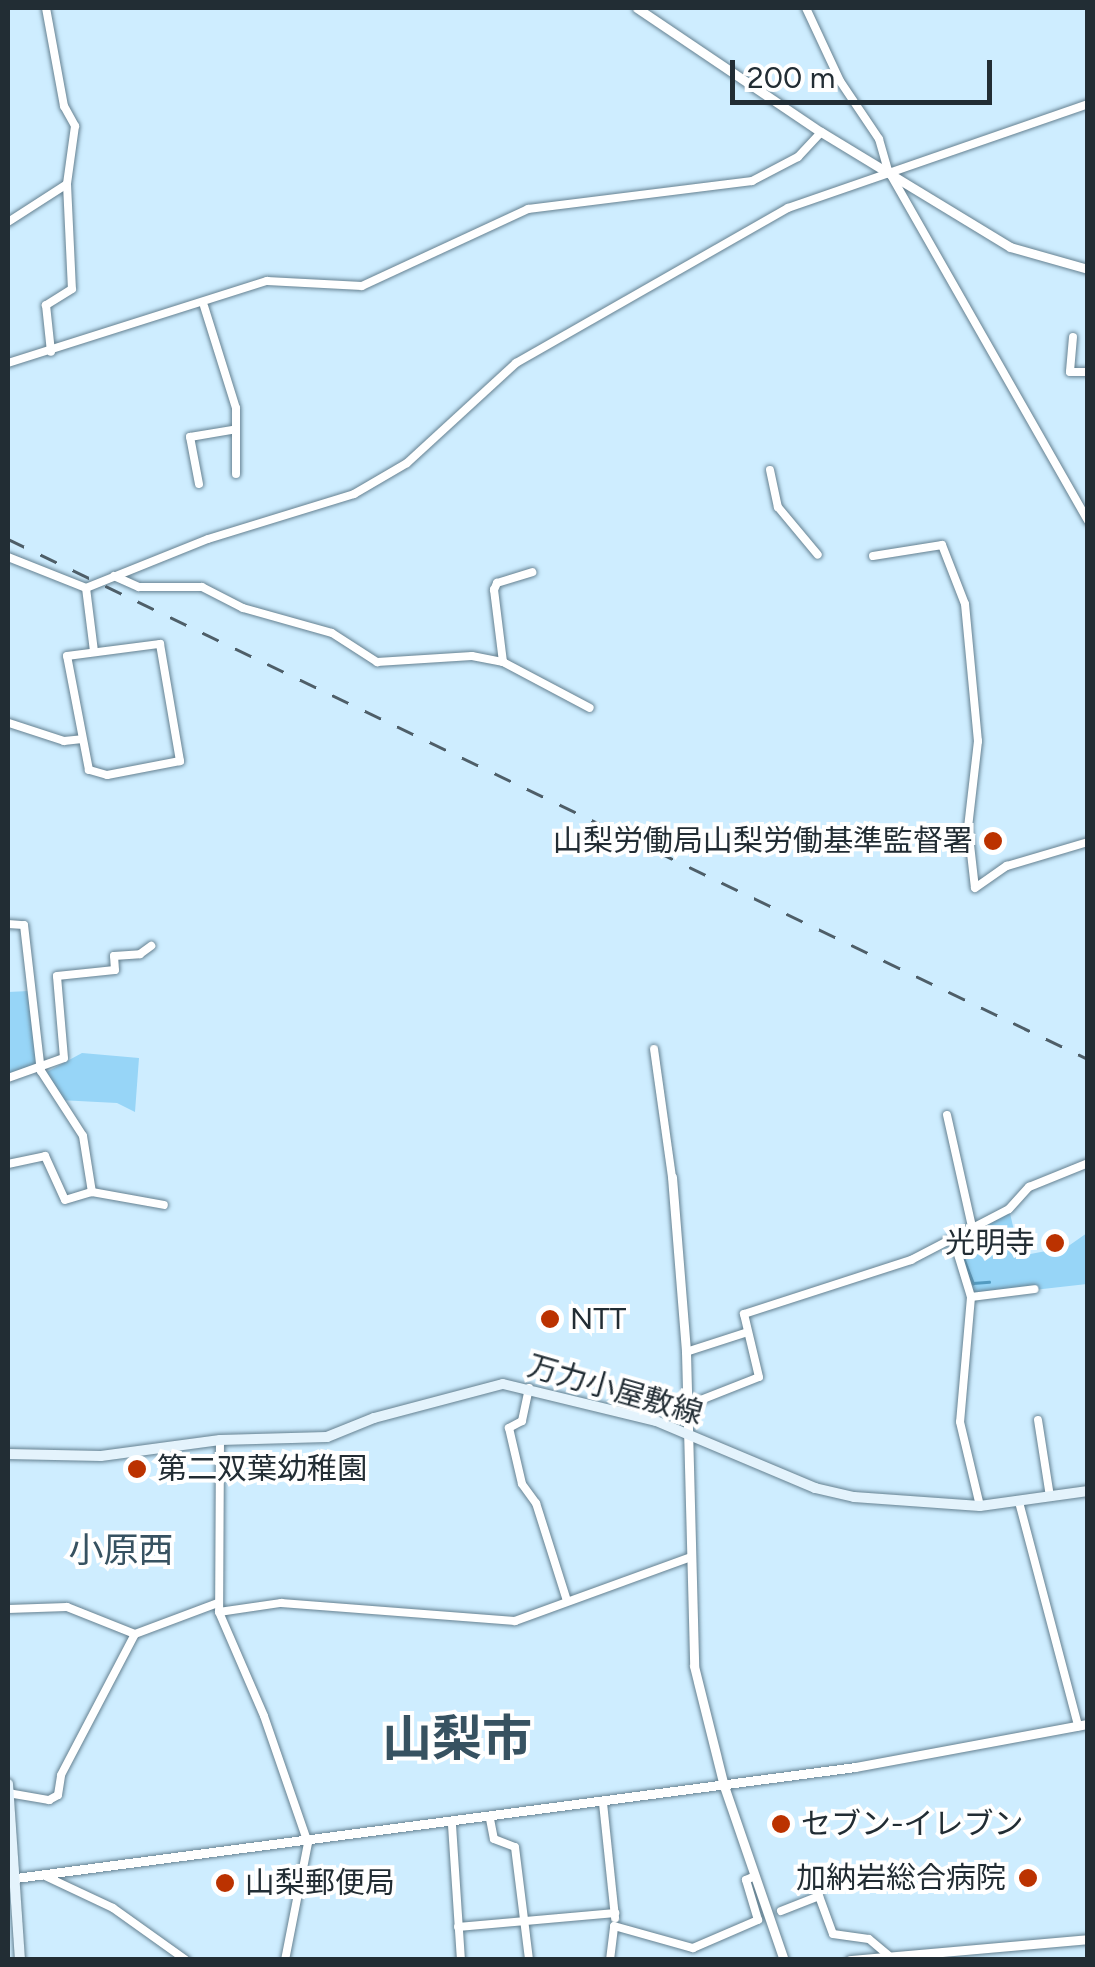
<!DOCTYPE html>
<html>
<head>
<meta charset="utf-8">
<style>
  body { margin:0 }
  #map { position:relative; width:1095px; height:1967px; overflow:hidden; background:#ceedff; font-family:Figtree,"Noto Sans JP",sans-serif }
  div>[style] { position:absolute }
  [style*='--x'] { left:calc(var(--x)*1px); top:calc(var(--y)*1px); width:calc(var(--w)*1px); rotate:calc(var(--a)*1deg) }
  .green>* { inset:0; background:#97d5f7 }
  .stream>* { height:2.5px; margin:-1.25px; padding:0 1.25px; transform-origin:1.25px; border-radius:1.25px; background:#539bc1 }
  .roads { filter:drop-shadow(0 0 2px #658191) drop-shadow(0 0 2px #658191) }
  .minor>* { height:8px; margin:-4px; padding:0 4px; transform-origin:4px; border-radius:4px; background:#fff }
  .tertiary>* { height:9px; margin:-4.5px; padding:0 4.5px; transform-origin:4.5px; border-radius:4.5px; background:#fff }
  .secondary>* { height:10px; margin:-5px; padding:0 5px; transform-origin:5px; border-radius:5px; background:#e4f3fc }
  .rail>* { height:2.5px; margin-top:-1.25px; transform-origin:0; background:repeating-linear-gradient(90deg,#4e5e68 0 18px,transparent 0 36px) }
  .dots>* { width:28px; height:28px; translate:-50% -50%; box-sizing:border-box; border:5px solid #fff; border-radius:50% }
  span { translate:-50% -50%; white-space:nowrap; text-align:center; line-height:1.15; -webkit-text-stroke:8px #fff; paint-order:stroke }
  .poi-label { font-size:30px; color:#222d34 }
  .right { translate:-100% -50%; text-align:right }
  .left { translate:0 -50%; text-align:left }
  .street-label { font-size:30px; color:#222d34 }
  .quarter-label { font-size:35px; color:#375261 }
  .town-label { font-size:50px; color:#375261; font-weight:700 }
  .frame { position:absolute; inset:0; border:10px solid #222d34; pointer-events:none }
  .scale { position:absolute; left:730px; top:60px; width:262px; height:45px; box-sizing:border-box; border:5px solid #222d34; border-top:0; padding-left:12px; font-size:30px; line-height:35px; white-space:nowrap; color:#222d34; -webkit-text-stroke:8px #fff; paint-order:stroke }
</style>
</head>
<body>
<div id="map">
  <div class="green">
    <i style="clip-path:polygon(29px 991px,42px 1067px,8px 1078px,8px 992px)"></i>
    <i style="clip-path:polygon(82px 1053px,139px 1058px,135px 1112px,117px 1103px,59px 1100px,47px 1072px)"></i>
    <i style="clip-path:polygon(1009px 1209px,1020px 1256px,1067px 1247px,1087px 1233px,1087px 1284px,971px 1297px,958px 1256px,983px 1248px,972px 1227px)"></i>
  </div>
  <div class="stream">
    <i style="--x:959;--y:1246;--w:40;--a:69"></i>
    <i style="--x:973;--y:1283;--w:16;--a:-4"></i>
  </div>
  <div class="roads">
    <div class="minor">
      <i style="--x:46;--y:8;--w:100;--a:79.6"></i>
      <i style="--x:64;--y:106;--w:23;--a:61"></i>
      <i style="--x:75;--y:126;--w:59;--a:97.9"></i>
      <i style="--x:67;--y:184;--w:105;--a:87.3"></i>
      <i style="--x:72;--y:289;--w:31;--a:148"></i>
      <i style="--x:46;--y:305;--w:47;--a:83.9"></i>
      <i style="--x:806;--y:8;--w:81;--a:65"></i>
      <i style="--x:840;--y:81;--w:70;--a:56.1"></i>
      <i style="--x:879;--y:139;--w:32;--a:74"></i>
      <i style="--x:888;--y:170;--w:404;--a:60.3"></i>
      <i style="--x:8;--y:222;--w:70;--a:-32.8"></i>
      <i style="--x:204;--y:306;--w:107;--a:72.6"></i>
      <i style="--x:236;--y:408;--w:66;--a:90"></i>
      <i style="--x:1073;--y:337;--w:35;--a:95"></i>
      <i style="--x:1070;--y:372;--w:18;--a:0"></i>
      <i style="--x:8;--y:363;--w:272;--a:-17.6"></i>
      <i style="--x:267;--y:281;--w:95;--a:3"></i>
      <i style="--x:362;--y:286;--w:183;--a:-24.9"></i>
      <i style="--x:528;--y:209;--w:226;--a:-7.1"></i>
      <i style="--x:752;--y:181;--w:52;--a:-27.6"></i>
      <i style="--x:798;--y:157;--w:34;--a:-47"></i>
      <i style="--x:770;--y:470;--w:38;--a:78"></i>
      <i style="--x:778;--y:507;--w:62;--a:50.2"></i>
      <i style="--x:199;--y:484;--w:48;--a:-100.8"></i>
      <i style="--x:190;--y:437;--w:43;--a:-9.5"></i>
      <i style="--x:873;--y:556;--w:70;--a:-9.1"></i>
      <i style="--x:942;--y:545;--w:63;--a:68.7"></i>
      <i style="--x:965;--y:604;--w:138;--a:84.6"></i>
      <i style="--x:978;--y:741;--w:87;--a:96.6"></i>
      <i style="--x:968;--y:827;--w:61;--a:83.5"></i>
      <i style="--x:975;--y:888;--w:39;--a:-35"></i>
      <i style="--x:1007;--y:866;--w:84;--a:-16.5"></i>
      <i style="--x:8;--y:557;--w:84;--a:21.7"></i>
      <i style="--x:86;--y:588;--w:131;--a:-21.9"></i>
      <i style="--x:208;--y:539;--w:153;--a:-17.1"></i>
      <i style="--x:354;--y:494;--w:61;--a:-30.3"></i>
      <i style="--x:407;--y:463;--w:148;--a:-42.5"></i>
      <i style="--x:516;--y:363;--w:313;--a:-29.7"></i>
      <i style="--x:788;--y:208;--w:318;--a:-19.1"></i>
      <i style="--x:114;--y:576;--w:27;--a:24"></i>
      <i style="--x:139;--y:587;--w:63;--a:0"></i>
      <i style="--x:202;--y:587;--w:46;--a:27.1"></i>
      <i style="--x:243;--y:608;--w:92;--a:15.7"></i>
      <i style="--x:332;--y:633;--w:54;--a:32.8"></i>
      <i style="--x:377;--y:662;--w:95;--a:-3.6"></i>
      <i style="--x:472;--y:656;--w:32;--a:11"></i>
      <i style="--x:503;--y:662;--w:98;--a:27.9"></i>
      <i style="--x:86;--y:588;--w:64;--a:82.8"></i>
      <i style="--x:160;--y:644;--w:119;--a:80.3"></i>
      <i style="--x:180;--y:761;--w:74;--a:169.1"></i>
      <i style="--x:107;--y:775;--w:19;--a:-164"></i>
      <i style="--x:89;--y:770;--w:116;--a:-100.9"></i>
      <i style="--x:67;--y:656;--w:94;--a:-7.4"></i>
      <i style="--x:503;--y:662;--w:73;--a:-97.1"></i>
      <i style="--x:494;--y:590;--w:8;--a:-67"></i>
      <i style="--x:497;--y:583;--w:37;--a:-17"></i>
      <i style="--x:9;--y:723;--w:58;--a:18.1"></i>
      <i style="--x:64;--y:741;--w:18;--a:-6"></i>
      <i style="--x:8;--y:924;--w:16;--a:4"></i>
      <i style="--x:24;--y:925;--w:147;--a:83.4"></i>
      <i style="--x:41;--y:1071;--w:77;--a:57.1"></i>
      <i style="--x:83;--y:1136;--w:57;--a:80.9"></i>
      <i style="--x:654;--y:1049;--w:129;--a:82"></i>
      <i style="--x:8;--y:1078;--w:59;--a:-19.7"></i>
      <i style="--x:64;--y:1058;--w:82;--a:-94.9"></i>
      <i style="--x:57;--y:976;--w:58;--a:-5.9"></i>
      <i style="--x:115;--y:970;--w:14;--a:-94"></i>
      <i style="--x:114;--y:956;--w:26;--a:-4"></i>
      <i style="--x:140;--y:954;--w:14;--a:-36"></i>
      <i style="--x:947;--y:1115;--w:115;--a:77.4"></i>
      <i style="--x:8;--y:1164;--w:38;--a:-12"></i>
      <i style="--x:45;--y:1156;--w:48;--a:65.6"></i>
      <i style="--x:65;--y:1200;--w:28;--a:-17"></i>
      <i style="--x:92;--y:1192;--w:73;--a:10.2"></i>
      <i style="--x:953;--y:1238;--w:62;--a:73"></i>
      <i style="--x:971;--y:1297;--w:125;--a:95"></i>
      <i style="--x:960;--y:1422;--w:86;--a:76.6"></i>
      <i style="--x:971;--y:1297;--w:64;--a:-7.1"></i>
      <i style="--x:686;--y:1352;--w:65;--a:-17.9"></i>
      <i style="--x:529;--y:1388;--w:34;--a:102"></i>
      <i style="--x:522;--y:1421;--w:15;--a:152"></i>
      <i style="--x:509;--y:1428;--w:57;--a:76.9"></i>
      <i style="--x:522;--y:1484;--w:24;--a:54"></i>
      <i style="--x:536;--y:1503;--w:103;--a:72.4"></i>
      <i style="--x:688;--y:1405;--w:76;--a:-21.5"></i>
      <i style="--x:759;--y:1377;--w:65;--a:-103.4"></i>
      <i style="--x:744;--y:1314;--w:176;--a:-17.9"></i>
      <i style="--x:911;--y:1260;--w:110;--a:-27.5"></i>
      <i style="--x:1009;--y:1209;--w:30;--a:-48"></i>
      <i style="--x:1029;--y:1187;--w:64;--a:-22.1"></i>
      <i style="--x:1038;--y:1420;--w:78;--a:81.1"></i>
      <i style="--x:220;--y:1440;--w:172;--a:90.3"></i>
      <i style="--x:219;--y:1612;--w:113;--a:66.6"></i>
      <i style="--x:264;--y:1716;--w:134;--a:70.9"></i>
      <i style="--x:308;--y:1843;--w:119;--a:101.1"></i>
      <i style="--x:1019;--y:1502;--w:232;--a:75.2"></i>
      <i style="--x:8;--y:1609;--w:59;--a:-1.9"></i>
      <i style="--x:67;--y:1607;--w:73;--a:21.7"></i>
      <i style="--x:135;--y:1634;--w:89;--a:-20.5"></i>
      <i style="--x:219;--y:1612;--w:63;--a:-8.3"></i>
      <i style="--x:281;--y:1603;--w:235;--a:4.4"></i>
      <i style="--x:515;--y:1621;--w:187;--a:-20"></i>
      <i style="--x:8;--y:1793;--w:42;--a:9.7"></i>
      <i style="--x:49;--y:1800;--w:10;--a:-29"></i>
      <i style="--x:58;--y:1795;--w:20;--a:-81"></i>
      <i style="--x:61;--y:1775;--w:159;--a:-62.3"></i>
      <i style="--x:603;--y:1803;--w:116;--a:84"></i>
      <i style="--x:490;--y:1819;--w:20;--a:79"></i>
      <i style="--x:494;--y:1839;--w:22;--a:21"></i>
      <i style="--x:515;--y:1847;--w:114;--a:82.9"></i>
      <i style="--x:452;--y:1825;--w:135;--a:86.2"></i>
      <i style="--x:45;--y:1876;--w:75;--a:25.2"></i>
      <i style="--x:113;--y:1908;--w:90;--a:35.5"></i>
      <i style="--x:781;--y:1911;--w:41;--a:-21.5"></i>
      <i style="--x:819;--y:1896;--w:40;--a:69.8"></i>
      <i style="--x:833;--y:1934;--w:36;--a:8"></i>
      <i style="--x:869;--y:1939;--w:25;--a:40"></i>
      <i style="--x:458;--y:1927;--w:158;--a:-5.1"></i>
      <i style="--x:610;--y:1960;--w:34;--a:-83"></i>
      <i style="--x:614;--y:1926;--w:82;--a:15.6"></i>
      <i style="--x:693;--y:1948;--w:71;--a:-23.3"></i>
      <i style="--x:758;--y:1920;--w:42;--a:-106.7"></i>
      <i style="--x:746;--y:1880;--w:10;--a:-24"></i>
    </div>
    <div class="tertiary">
      <i style="--x:637;--y:8;--w:222;--a:34"></i>
      <i style="--x:821;--y:132;--w:221;--a:31.3"></i>
      <i style="--x:1010;--y:247;--w:81;--a:15.8"></i>
      <i style="--x:672;--y:1177;--w:176;--a:85.4"></i>
      <i style="--x:686;--y:1352;--w:314;--a:88.5"></i>
      <i style="--x:694;--y:1666;--w:124;--a:76"></i>
      <i style="--x:724;--y:1786;--w:184;--a:71"></i>
      <i style="--x:8;--y:1879;--w:854;--a:-7.53"></i>
      <i style="--x:855;--y:1767;--w:237;--a:-10.5"></i>
      <i style="--x:850;--y:1960;--w:239;--a:-5"></i>
    </div>
    <div class="secondary">
      <i style="--x:8;--y:1454;--w:93;--a:1.2"></i>
      <i style="--x:101;--y:1456;--w:120;--a:-7.7"></i>
      <i style="--x:220;--y:1440;--w:107;--a:-1.6"></i>
      <i style="--x:327;--y:1437;--w:51;--a:-22"></i>
      <i style="--x:374;--y:1418;--w:133;--a:-14.8"></i>
      <i style="--x:503;--y:1384;--w:157;--a:13.6"></i>
      <i style="--x:656;--y:1421;--w:173;--a:22.8"></i>
      <i style="--x:815;--y:1488;--w:40;--a:13"></i>
      <i style="--x:854;--y:1497;--w:126;--a:4.1"></i>
      <i style="--x:980;--y:1506;--w:109;--a:-7.9"></i>
      <i style="--x:8;--y:1784;--w:176;--a:86.1"></i>
    </div>
  </div>
  <div class="rail">
    <i style="--x:8;--y:539;--w:1199;--a:25.71"></i>
  </div>
  <div class="dots">
    <i style="left:993px;top:841px;background:#bb3200"></i>
    <i style="left:1055px;top:1243px;background:#bb3200"></i>
    <i style="left:550px;top:1319px;background:#bb3200"></i>
    <i style="left:137px;top:1469px;background:#bb3200"></i>
    <i style="left:781px;top:1824px;background:#bb3200"></i>
    <i style="left:1028px;top:1878px;background:#bb3200"></i>
    <i style="left:225px;top:1883px;background:#bb3200"></i>
  </div>
  <div class="poi-label">
    <span class="right" style="left:973px;top:841px">山梨労働局山梨労働基準監督署</span>
    <span class="right" style="left:1035px;top:1243px">光明寺</span>
    <span class="left" style="left:570px;top:1319px">NTT</span>
    <span class="left" style="left:157px;top:1469px">第二双葉幼稚園</span>
    <span class="left" style="left:801px;top:1824px">セブン-イレブン</span>
    <span class="right" style="left:1006px;top:1878px">加納岩総合病院</span>
    <span class="left" style="left:245px;top:1883px">山梨郵便局</span>
  </div>
  <div class="street-label">
    <span style="left:615px;top:1390px;rotate:16deg">万力小屋敷線</span>
  </div>
  <div class="quarter-label">
    <span style="left:121px;top:1550px">小原西</span>
  </div>
  <div class="town-label">
    <span style="left:457px;top:1739px">山梨市</span>
  </div>
  <div class="frame"></div>
  <div class="scale">200 m</div>
</div>
</body>
</html>
